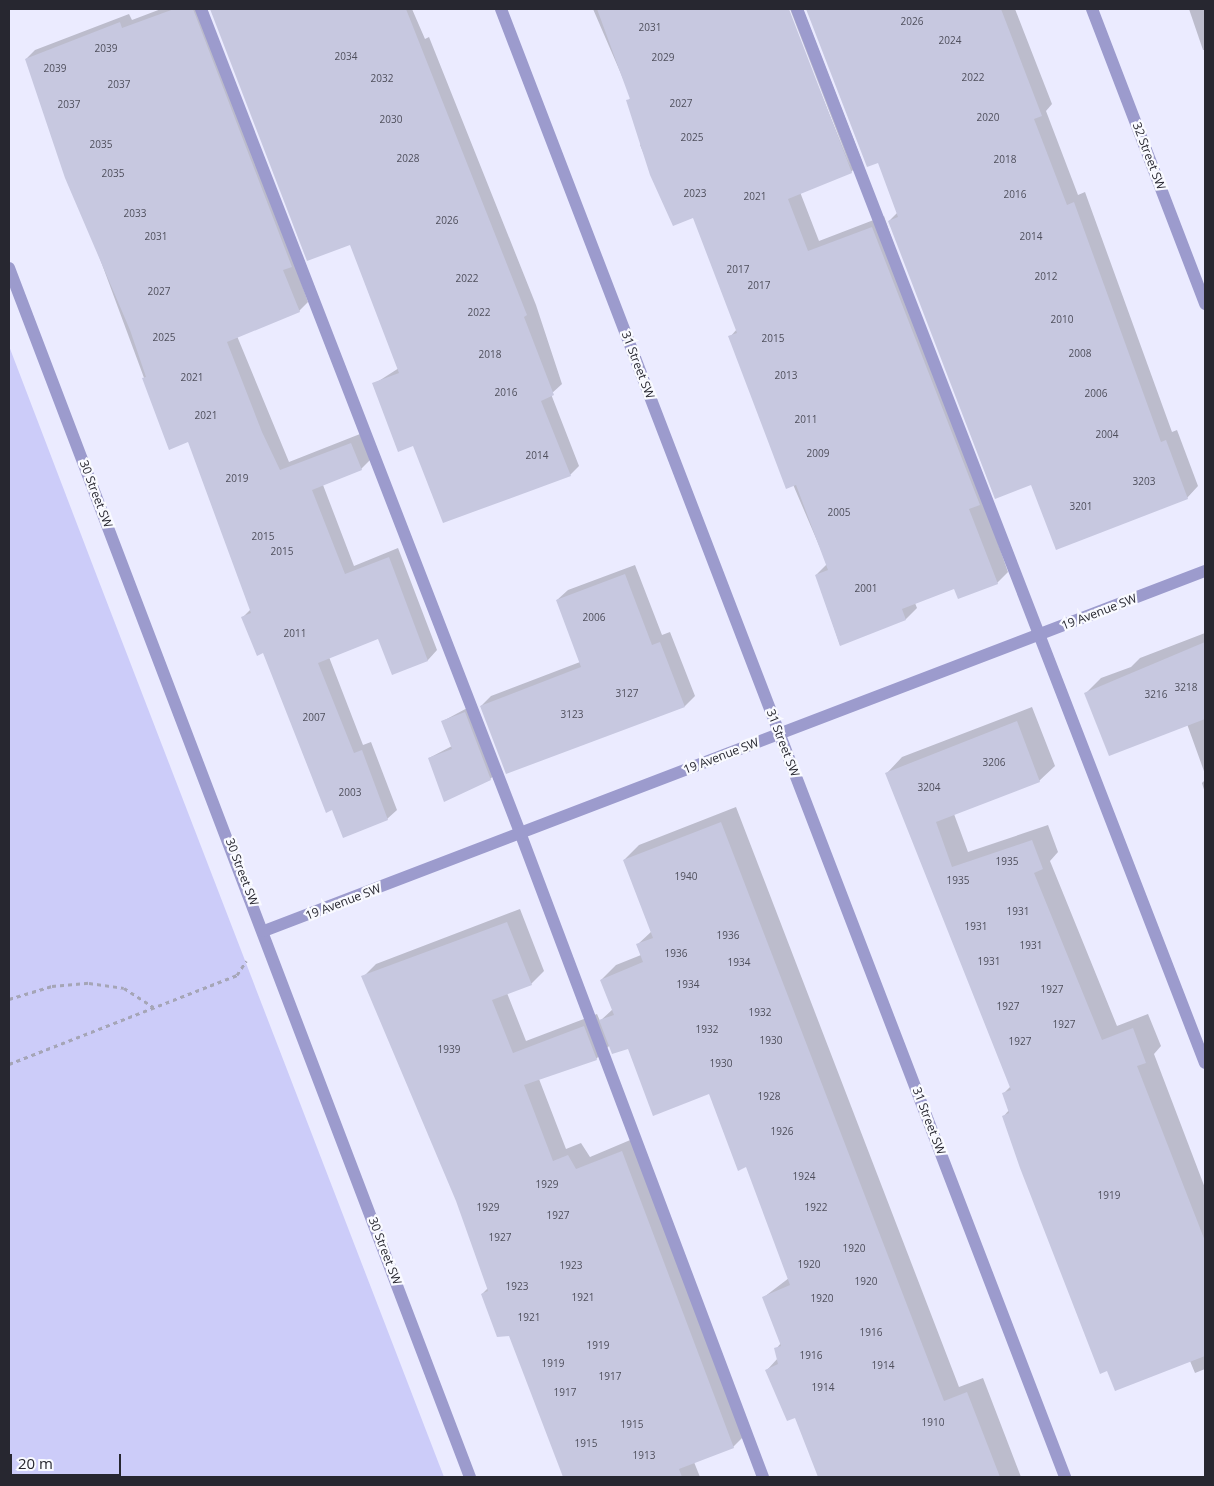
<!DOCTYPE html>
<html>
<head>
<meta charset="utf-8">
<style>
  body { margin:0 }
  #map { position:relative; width:1214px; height:1486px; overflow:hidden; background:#ebebff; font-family:"Open Sans",sans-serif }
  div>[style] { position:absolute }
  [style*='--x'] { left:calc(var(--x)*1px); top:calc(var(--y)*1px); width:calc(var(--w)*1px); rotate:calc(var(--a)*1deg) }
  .green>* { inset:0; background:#ccccf9 }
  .shadow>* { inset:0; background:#0003 }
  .building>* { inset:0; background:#c7c8e0 }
  .path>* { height:3px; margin-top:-1.5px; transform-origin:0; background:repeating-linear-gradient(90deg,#a5a5b6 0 4px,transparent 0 8px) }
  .service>* { height:12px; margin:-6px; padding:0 6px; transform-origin:6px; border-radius:6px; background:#9c9bcd }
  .minor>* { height:12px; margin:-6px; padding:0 6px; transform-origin:6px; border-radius:6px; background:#9c9bcd }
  span { translate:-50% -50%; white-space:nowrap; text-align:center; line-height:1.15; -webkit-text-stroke:4.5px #f9faff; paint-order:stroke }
  .number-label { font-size:10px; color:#4f4f5c }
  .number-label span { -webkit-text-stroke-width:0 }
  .street-label { font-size:12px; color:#272730 }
  .frame { position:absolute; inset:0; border:10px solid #272730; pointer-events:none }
  .scale { position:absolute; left:10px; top:1454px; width:111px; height:22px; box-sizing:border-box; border:2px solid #272730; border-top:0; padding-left:6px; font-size:15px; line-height:18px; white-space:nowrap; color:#272730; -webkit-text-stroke:4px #f9faff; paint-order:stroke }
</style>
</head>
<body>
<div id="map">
  <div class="green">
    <i style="clip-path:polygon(9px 346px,98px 579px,444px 1477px,9px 1477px)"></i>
  </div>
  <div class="shadow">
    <i style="clip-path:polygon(161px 9px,205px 9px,308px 302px,299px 311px,237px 336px,289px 462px,360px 434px,370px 460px,361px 469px,323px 485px,354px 566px,398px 548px,437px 650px,428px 660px,392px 673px,379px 638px,329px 657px,363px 745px,371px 742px,397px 810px,387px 819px,243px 617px,251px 609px,189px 441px,170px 448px,26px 59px,35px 50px,129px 14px,132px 20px)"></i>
    <i style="clip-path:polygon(211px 9px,412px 9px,425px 39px,429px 37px,536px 305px,562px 384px,551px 394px,579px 466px,570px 475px,414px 445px,374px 384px,399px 368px,351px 243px,308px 260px)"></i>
    <i style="clip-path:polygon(593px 9px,787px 9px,851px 168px,790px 9px,803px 9px,862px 161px,851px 172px,800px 192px,819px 241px,884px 216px,1008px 572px,997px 583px,955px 587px,915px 603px,917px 608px,906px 619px,840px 645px,816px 575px,827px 564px,730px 337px,737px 329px,694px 217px,674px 224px,640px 145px,643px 142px,628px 101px,631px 97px)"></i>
    <i style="clip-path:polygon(807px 9px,1015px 9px,1052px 104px,1046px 111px,1078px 195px,1085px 192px,1172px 432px,1177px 430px,1198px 486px,1187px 498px,1031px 484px,889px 221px,898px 212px,878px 161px,868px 166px)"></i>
    <i style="clip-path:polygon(1189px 9px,1205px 9px,1205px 50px,1203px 50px)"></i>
    <i style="clip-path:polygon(635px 565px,662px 635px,670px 632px,695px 696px,685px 706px,481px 706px,491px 696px,580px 662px,557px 600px,568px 590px)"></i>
    <i style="clip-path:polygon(1205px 633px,1205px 774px,1187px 724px,1086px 693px,1101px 678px,1131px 667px,1140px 658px)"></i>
    <i style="clip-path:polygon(471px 706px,497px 773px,490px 779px,429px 758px,452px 746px,443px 721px)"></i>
    <i style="clip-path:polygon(1032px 707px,1055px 766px,1039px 781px,954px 814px,968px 852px,1048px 825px,1058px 852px,1050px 861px,1117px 1026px,1148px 1014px,1161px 1046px,1154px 1054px,1205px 1188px,1205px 1369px,1195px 1373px,1190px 1361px,1003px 1117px,1009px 1110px,1003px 1094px,1011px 1086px,887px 773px,902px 757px)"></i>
    <i style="clip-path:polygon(1205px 780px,1205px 793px,1202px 783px)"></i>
    <i style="clip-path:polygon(736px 807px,959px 1387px,983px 1378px,1021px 1477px,819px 1477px,795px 1416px,767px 1370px,778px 1358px,776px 1349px,781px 1343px,764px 1297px,789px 1278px,747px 1166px,710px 1093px,629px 1047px,610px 1045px,596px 1059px,539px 1079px,566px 1149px,581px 1143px,590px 1157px,635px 1138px,746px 1434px,733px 1447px,694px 1462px,700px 1477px,566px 1477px,510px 1335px,482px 1294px,488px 1288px,457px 1200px,363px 977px,376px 964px,520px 909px,544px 971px,531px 984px,507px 993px,526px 1041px,597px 1014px,600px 1021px,613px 1009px,601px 980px,616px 965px,641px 955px,637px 945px,652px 931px,624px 860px,639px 845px)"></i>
  </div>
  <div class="building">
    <i style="clip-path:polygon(174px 9px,193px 9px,292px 267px,283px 270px,300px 312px,227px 342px,262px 432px,280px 470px,351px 443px,362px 470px,312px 490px,345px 574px,389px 557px,428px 661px,392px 675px,378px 639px,318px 663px,354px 753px,362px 750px,388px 820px,343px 838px,332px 810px,326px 813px,263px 653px,257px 656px,241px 617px,251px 613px,188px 442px,169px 450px,142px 378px,146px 377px,130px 330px,65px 178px,25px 59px,120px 22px,122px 28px)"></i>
    <i style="clip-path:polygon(210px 9px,406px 9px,527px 315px,524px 317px,554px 395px,541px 401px,571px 476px,443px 523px,413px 446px,398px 452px,372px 383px,399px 373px,350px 245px,307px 261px)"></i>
    <i style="clip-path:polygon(597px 9px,789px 9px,852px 173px,788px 199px,808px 251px,872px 227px,980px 505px,969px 509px,998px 584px,958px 599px,954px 589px,902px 609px,906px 620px,840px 646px,815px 575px,828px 570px,796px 485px,786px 489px,766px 436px,728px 336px,737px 333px,693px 218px,673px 226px,650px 175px,626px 100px,630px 99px)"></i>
    <i style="clip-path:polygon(806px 9px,1001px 9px,1042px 116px,1034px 119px,1067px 205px,1074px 202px,1161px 442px,1166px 440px,1188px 499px,1056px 550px,1031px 485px,995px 499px,888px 221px,898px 217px,878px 163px,867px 167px)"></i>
    <i style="clip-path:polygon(625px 574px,652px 645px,660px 642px,685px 707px,506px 774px,480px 706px,581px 667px,556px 600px)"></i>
    <i style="clip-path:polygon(1205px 642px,1205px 719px,1109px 756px,1084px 693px)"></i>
    <i style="clip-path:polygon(465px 712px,491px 780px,444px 802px,428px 758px,452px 749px,441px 721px)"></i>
    <i style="clip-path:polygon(1017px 721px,1040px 782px,936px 822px,952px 867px,1032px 840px,1043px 869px,1034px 873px,1102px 1040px,1133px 1028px,1146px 1063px,1137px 1066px,1205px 1241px,1205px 1356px,1115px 1391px,1107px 1371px,1100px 1374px,1020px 1168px,1002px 1116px,1009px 1113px,1002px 1093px,1011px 1090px,885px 773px)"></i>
    <i style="clip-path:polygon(721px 822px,944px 1401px,967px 1392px,1000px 1477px,818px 1477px,795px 1418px,787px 1421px,765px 1370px,778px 1364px,774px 1348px,781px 1346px,762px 1297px,790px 1285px,746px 1167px,738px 1171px,709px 1094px,653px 1116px,628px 1049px,612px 1054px,599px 1020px,614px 1015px,600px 980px,643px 962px,636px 944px,653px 938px,623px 860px)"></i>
    <i style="clip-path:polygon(507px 922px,532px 985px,492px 1000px,513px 1053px,584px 1026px,597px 1060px,524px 1085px,553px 1161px,568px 1155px,576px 1169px,622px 1151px,734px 1448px,679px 1469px,682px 1477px,563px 1477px,509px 1336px,497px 1337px,481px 1294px,488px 1291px,456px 1201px,361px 976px)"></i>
  </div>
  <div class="path">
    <i style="--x:9;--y:999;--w:45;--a:-16.8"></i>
    <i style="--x:52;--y:986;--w:37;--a:-5"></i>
    <i style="--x:89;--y:983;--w:35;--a:8"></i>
    <i style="--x:124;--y:988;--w:35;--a:33"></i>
    <i style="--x:9;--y:1064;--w:245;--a:-21.3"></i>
    <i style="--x:237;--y:975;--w:17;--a:-57"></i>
  </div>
  <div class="service">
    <i style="--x:201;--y:9;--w:886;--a:68.82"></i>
    <i style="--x:521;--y:835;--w:686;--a:69.35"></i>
    <i style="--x:797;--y:9;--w:1130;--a:68.84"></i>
  </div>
  <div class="minor">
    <i style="--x:501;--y:9;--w:1573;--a:68.98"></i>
    <i style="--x:1092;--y:9;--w:316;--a:69"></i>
    <i style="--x:9;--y:268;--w:1294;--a:69.13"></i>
    <i style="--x:264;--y:931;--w:1008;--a:-20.94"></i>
  </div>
  <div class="number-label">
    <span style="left:912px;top:22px">2026</span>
    <span style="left:650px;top:28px">2031</span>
    <span style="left:950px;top:41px">2024</span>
    <span style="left:106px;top:49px">2039</span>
    <span style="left:346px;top:57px">2034</span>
    <span style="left:663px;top:58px">2029</span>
    <span style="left:55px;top:69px">2039</span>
    <span style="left:973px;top:78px">2022</span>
    <span style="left:382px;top:79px">2032</span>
    <span style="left:119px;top:85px">2037</span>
    <span style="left:681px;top:104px">2027</span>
    <span style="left:69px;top:105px">2037</span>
    <span style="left:988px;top:118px">2020</span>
    <span style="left:391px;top:120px">2030</span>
    <span style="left:692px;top:138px">2025</span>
    <span style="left:101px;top:145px">2035</span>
    <span style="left:408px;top:159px">2028</span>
    <span style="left:1005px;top:160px">2018</span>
    <span style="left:113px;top:174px">2035</span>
    <span style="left:695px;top:194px">2023</span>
    <span style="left:1015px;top:195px">2016</span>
    <span style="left:755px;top:197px">2021</span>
    <span style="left:135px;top:214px">2033</span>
    <span style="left:447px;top:221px">2026</span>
    <span style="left:156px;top:237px">2031</span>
    <span style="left:1031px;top:237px">2014</span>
    <span style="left:738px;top:270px">2017</span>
    <span style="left:1046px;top:277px">2012</span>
    <span style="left:467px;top:279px">2022</span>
    <span style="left:759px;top:286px">2017</span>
    <span style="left:159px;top:292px">2027</span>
    <span style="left:479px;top:313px">2022</span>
    <span style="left:1062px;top:320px">2010</span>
    <span style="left:164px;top:338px">2025</span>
    <span style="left:773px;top:339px">2015</span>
    <span style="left:1080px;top:354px">2008</span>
    <span style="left:490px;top:355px">2018</span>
    <span style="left:786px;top:376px">2013</span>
    <span style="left:192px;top:378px">2021</span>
    <span style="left:506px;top:393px">2016</span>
    <span style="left:1096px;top:394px">2006</span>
    <span style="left:206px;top:416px">2021</span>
    <span style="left:806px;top:420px">2011</span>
    <span style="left:1107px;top:435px">2004</span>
    <span style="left:818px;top:454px">2009</span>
    <span style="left:537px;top:456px">2014</span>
    <span style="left:237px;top:479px">2019</span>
    <span style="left:1144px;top:482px">3203</span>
    <span style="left:1081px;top:507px">3201</span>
    <span style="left:839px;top:513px">2005</span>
    <span style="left:263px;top:537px">2015</span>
    <span style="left:282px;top:552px">2015</span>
    <span style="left:866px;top:589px">2001</span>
    <span style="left:594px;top:618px">2006</span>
    <span style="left:295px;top:634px">2011</span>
    <span style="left:1186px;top:688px">3218</span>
    <span style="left:627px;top:694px">3127</span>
    <span style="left:1156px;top:695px">3216</span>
    <span style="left:572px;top:715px">3123</span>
    <span style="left:314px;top:718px">2007</span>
    <span style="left:994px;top:763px">3206</span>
    <span style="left:929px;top:788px">3204</span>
    <span style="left:350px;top:793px">2003</span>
    <span style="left:1007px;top:862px">1935</span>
    <span style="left:686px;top:877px">1940</span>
    <span style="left:958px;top:881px">1935</span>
    <span style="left:1018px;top:912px">1931</span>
    <span style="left:976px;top:927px">1931</span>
    <span style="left:728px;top:936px">1936</span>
    <span style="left:1031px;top:946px">1931</span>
    <span style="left:676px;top:954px">1936</span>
    <span style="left:989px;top:962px">1931</span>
    <span style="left:739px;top:963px">1934</span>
    <span style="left:688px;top:985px">1934</span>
    <span style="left:1052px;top:990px">1927</span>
    <span style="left:1008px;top:1007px">1927</span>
    <span style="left:760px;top:1013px">1932</span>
    <span style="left:1064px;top:1025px">1927</span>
    <span style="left:707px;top:1030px">1932</span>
    <span style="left:771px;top:1041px">1930</span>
    <span style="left:1020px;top:1042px">1927</span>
    <span style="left:449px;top:1050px">1939</span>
    <span style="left:721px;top:1064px">1930</span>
    <span style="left:769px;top:1097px">1928</span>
    <span style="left:782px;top:1132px">1926</span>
    <span style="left:804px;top:1177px">1924</span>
    <span style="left:547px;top:1185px">1929</span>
    <span style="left:1109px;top:1196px">1919</span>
    <span style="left:488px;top:1208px">1929</span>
    <span style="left:816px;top:1208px">1922</span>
    <span style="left:558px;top:1216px">1927</span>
    <span style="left:500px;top:1238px">1927</span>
    <span style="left:854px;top:1249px">1920</span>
    <span style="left:809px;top:1265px">1920</span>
    <span style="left:571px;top:1266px">1923</span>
    <span style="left:866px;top:1282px">1920</span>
    <span style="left:517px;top:1287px">1923</span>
    <span style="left:583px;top:1298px">1921</span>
    <span style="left:822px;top:1299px">1920</span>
    <span style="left:529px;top:1318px">1921</span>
    <span style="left:871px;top:1333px">1916</span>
    <span style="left:598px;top:1346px">1919</span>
    <span style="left:811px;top:1356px">1916</span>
    <span style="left:553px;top:1364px">1919</span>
    <span style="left:883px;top:1366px">1914</span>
    <span style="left:610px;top:1377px">1917</span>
    <span style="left:823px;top:1388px">1914</span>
    <span style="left:565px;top:1393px">1917</span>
    <span style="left:933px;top:1423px">1910</span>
    <span style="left:632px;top:1425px">1915</span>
    <span style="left:586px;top:1444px">1915</span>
    <span style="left:644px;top:1456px">1913</span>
  </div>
  <div class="street-label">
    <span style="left:1149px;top:156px;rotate:69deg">32 Street SW</span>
    <span style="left:638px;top:365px;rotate:69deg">31 Street SW</span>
    <span style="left:96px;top:494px;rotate:69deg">30 Street SW</span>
    <span style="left:1099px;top:612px;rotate:-21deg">19 Avenue SW</span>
    <span style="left:783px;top:743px;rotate:69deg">31 Street SW</span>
    <span style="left:721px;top:756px;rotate:-21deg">19 Avenue SW</span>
    <span style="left:242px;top:872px;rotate:69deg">30 Street SW</span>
    <span style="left:343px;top:902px;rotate:-21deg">19 Avenue SW</span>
    <span style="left:929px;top:1121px;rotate:69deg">31 Street SW</span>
    <span style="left:385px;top:1251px;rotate:69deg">30 Street SW</span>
  </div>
  <div class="frame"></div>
  <div class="scale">20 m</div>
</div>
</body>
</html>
